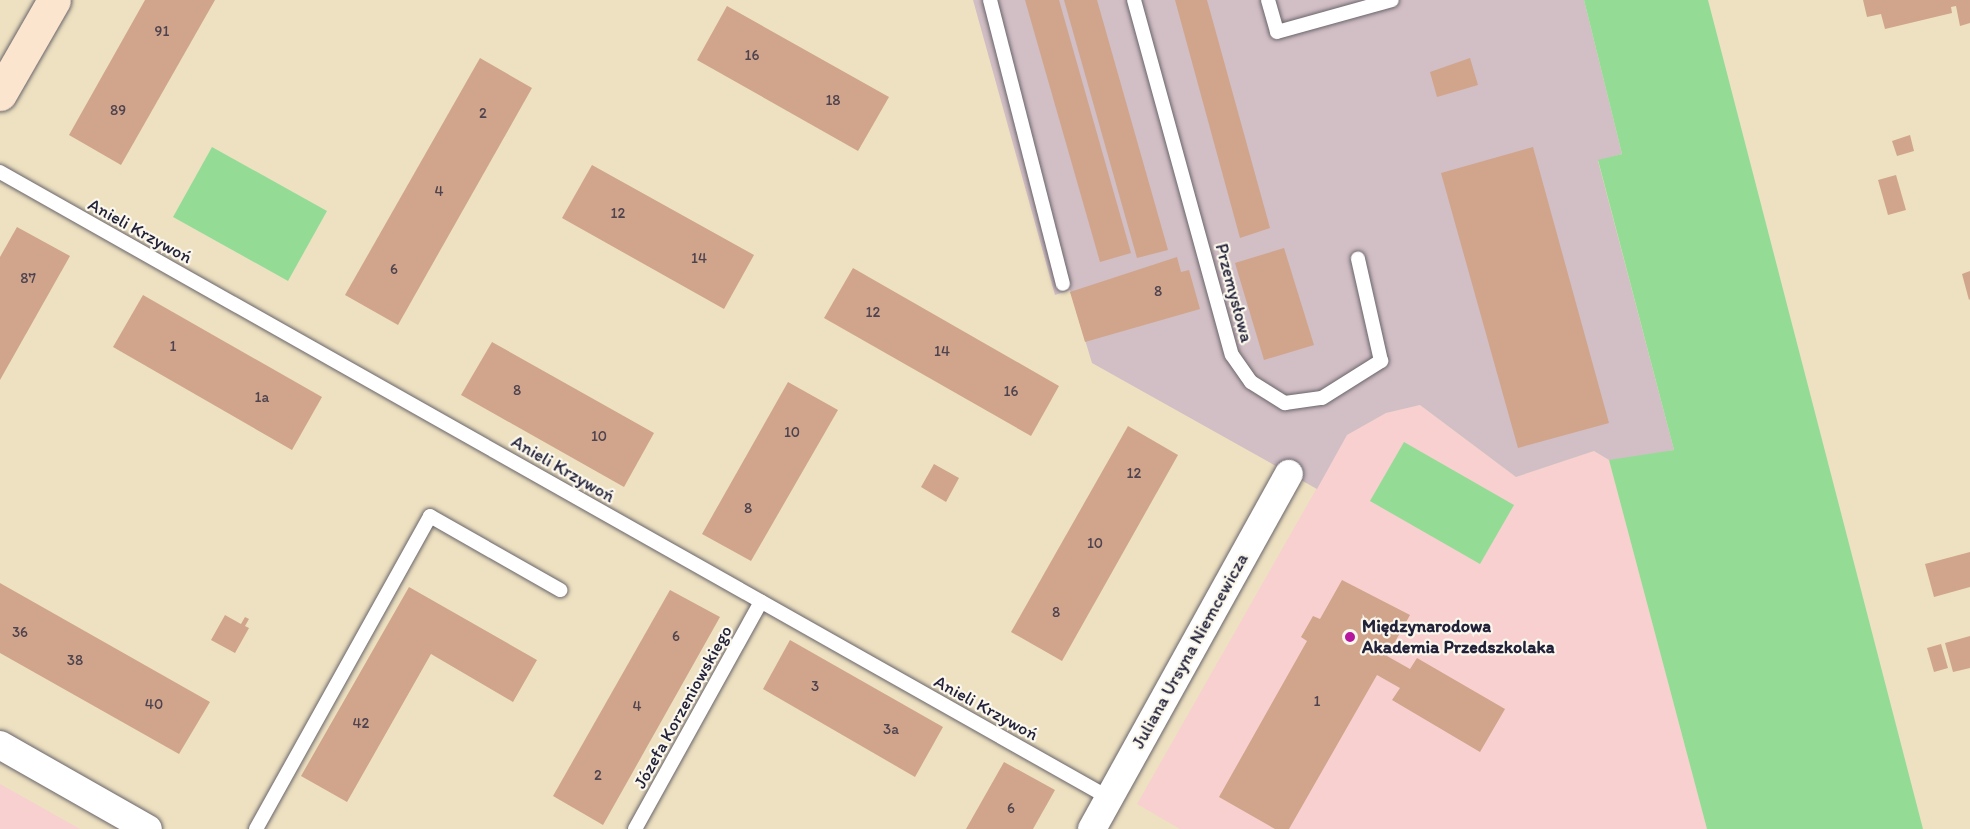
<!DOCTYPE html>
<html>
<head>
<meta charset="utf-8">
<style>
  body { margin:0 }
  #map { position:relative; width:1970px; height:829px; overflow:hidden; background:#eee1c1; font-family:Itim,sans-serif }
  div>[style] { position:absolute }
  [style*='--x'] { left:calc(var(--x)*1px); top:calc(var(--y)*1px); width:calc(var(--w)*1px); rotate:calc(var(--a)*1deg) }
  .built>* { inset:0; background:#f7d0cf }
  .industrial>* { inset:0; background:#d2bec5 }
  .green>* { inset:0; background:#94dc96 }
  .building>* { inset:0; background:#d0a58b }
  .roads { filter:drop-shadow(0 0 2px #69656a) drop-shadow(0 0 2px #69656a) }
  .service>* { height:14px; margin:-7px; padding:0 7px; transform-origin:7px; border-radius:7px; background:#fff }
  .minor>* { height:28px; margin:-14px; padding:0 14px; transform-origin:14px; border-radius:14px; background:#fff }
  .secondary>* { height:33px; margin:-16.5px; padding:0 16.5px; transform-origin:16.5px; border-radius:16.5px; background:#fce5cf }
  .dots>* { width:16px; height:16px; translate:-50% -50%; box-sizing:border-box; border:3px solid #fbf7ec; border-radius:50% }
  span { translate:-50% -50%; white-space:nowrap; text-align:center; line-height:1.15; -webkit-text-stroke:4.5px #fbf7ec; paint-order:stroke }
  .number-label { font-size:15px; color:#4e434f }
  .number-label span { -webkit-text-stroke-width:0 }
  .street-label { font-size:18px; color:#22223b }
  .poi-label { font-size:18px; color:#22223b; font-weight:700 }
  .left { translate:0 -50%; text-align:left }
</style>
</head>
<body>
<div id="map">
  <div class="built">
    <i style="clip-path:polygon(1420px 405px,1516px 477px,1594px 451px,1609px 460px,1707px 829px,1180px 829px,1137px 804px,1347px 435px,1386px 413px)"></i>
    <i style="clip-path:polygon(0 784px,80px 829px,0 829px)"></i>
  </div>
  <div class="industrial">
    <i style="clip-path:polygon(973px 0,1584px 0,1622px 154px,1598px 161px,1674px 450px,1625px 460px,1609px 460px,1594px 451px,1516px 477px,1420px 405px,1386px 413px,1347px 435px,1317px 489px,1092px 363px,1070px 290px,1055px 295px)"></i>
  </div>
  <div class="green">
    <i style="clip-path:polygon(1584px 0,1708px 0,1923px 829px,1707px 829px,1609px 460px,1674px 450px,1598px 160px,1622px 154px)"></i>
    <i style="clip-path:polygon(212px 147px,327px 211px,288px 281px,173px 217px)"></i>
    <i style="clip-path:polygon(1404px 442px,1514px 505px,1480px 564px,1370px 501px)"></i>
  </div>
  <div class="building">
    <i style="clip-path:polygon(145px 0,215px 0,121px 165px,69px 135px)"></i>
    <i style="clip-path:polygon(1025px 0,1059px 0,1131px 253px,1100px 262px)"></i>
    <i style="clip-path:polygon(1064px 0,1097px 0,1168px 250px,1137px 258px)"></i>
    <i style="clip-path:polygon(1175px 0,1207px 0,1270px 228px,1240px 238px)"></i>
    <i style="clip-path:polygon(1863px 0,1970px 0,1970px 23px,1960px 26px,1956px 6px,1951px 7px,1952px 13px,1885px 29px,1881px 14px,1867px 17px)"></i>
    <i style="clip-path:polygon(727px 6px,889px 97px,858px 151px,697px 60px)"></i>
    <i style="clip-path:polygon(480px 58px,532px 88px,398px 325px,345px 295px)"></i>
    <i style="clip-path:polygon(1470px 58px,1478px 85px,1437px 97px,1430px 72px)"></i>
    <i style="clip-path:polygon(1910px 135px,1914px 151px,1897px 156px,1892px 141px)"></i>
    <i style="clip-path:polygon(1533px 147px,1609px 423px,1518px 448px,1441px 173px)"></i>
    <i style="clip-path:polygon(592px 165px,754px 255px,724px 309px,562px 218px)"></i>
    <i style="clip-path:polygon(1896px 175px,1906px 210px,1888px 215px,1878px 180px)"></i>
    <i style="clip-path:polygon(17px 227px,70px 256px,0 380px,0 257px)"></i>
    <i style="clip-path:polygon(1284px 248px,1314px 345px,1264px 360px,1235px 263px)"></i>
    <i style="clip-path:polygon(1177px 257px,1181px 272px,1189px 270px,1200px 309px,1085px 342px,1070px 292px)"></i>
    <i style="clip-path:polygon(853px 268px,1059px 386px,1031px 436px,824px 318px)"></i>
    <i style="clip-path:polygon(1970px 271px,1970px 299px,1969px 300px,1962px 274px)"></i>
    <i style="clip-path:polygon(143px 295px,322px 397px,292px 450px,113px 347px)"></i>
    <i style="clip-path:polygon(492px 342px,654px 433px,624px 487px,461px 395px)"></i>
    <i style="clip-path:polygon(788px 382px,838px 410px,751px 561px,702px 534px)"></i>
    <i style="clip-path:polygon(1128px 426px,1178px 455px,1062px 661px,1011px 632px)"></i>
    <i style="clip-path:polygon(934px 464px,959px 478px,946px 502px,921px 487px)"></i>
    <i style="clip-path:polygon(1970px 552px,1970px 587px,1934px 597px,1925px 564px)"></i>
    <i style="clip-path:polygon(1342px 580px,1410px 615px,1387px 656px,1410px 669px,1417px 658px,1505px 709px,1480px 752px,1392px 700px,1400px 688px,1377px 675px,1289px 829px,1275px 829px,1219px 797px,1307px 641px,1301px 637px,1313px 616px,1320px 619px)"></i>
    <i style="clip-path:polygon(0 583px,210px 702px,179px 754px,0 653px)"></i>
    <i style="clip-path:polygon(409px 587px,537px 660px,513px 702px,431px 654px,347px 802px,301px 776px)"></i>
    <i style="clip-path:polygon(670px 590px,720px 617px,603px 825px,553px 796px)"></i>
    <i style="clip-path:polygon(225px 615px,241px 624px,245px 617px,249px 619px,245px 626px,249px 628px,235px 653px,211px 640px)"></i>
    <i style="clip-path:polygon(1970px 636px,1970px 668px,1953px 672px,1945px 643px)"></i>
    <i style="clip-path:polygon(790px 640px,943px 727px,915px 777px,763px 689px)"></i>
    <i style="clip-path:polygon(1941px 644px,1948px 668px,1934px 672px,1927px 648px)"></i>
    <i style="clip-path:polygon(1004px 762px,1055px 790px,1033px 829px,966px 829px)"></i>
  </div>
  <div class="roads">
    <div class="service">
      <i style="--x:990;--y:0;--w:293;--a:75.6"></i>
      <i style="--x:1134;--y:0;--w:368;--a:74.6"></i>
      <i style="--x:1232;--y:355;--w:33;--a:55"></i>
      <i style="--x:1251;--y:382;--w:40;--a:32"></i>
      <i style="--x:1285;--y:403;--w:37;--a:-8"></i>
      <i style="--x:1322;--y:398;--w:70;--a:-32.1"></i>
      <i style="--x:1381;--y:361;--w:105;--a:-102.7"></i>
      <i style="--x:1268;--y:0;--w:33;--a:74"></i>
      <i style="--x:1277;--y:32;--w:119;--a:-15.5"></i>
      <i style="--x:0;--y:172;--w:1273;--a:29.44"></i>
      <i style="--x:256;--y:829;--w:358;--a:-60.9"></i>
      <i style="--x:430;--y:516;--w:150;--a:29.6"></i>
      <i style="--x:635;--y:829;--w:260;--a:-61"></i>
    </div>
    <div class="minor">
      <i style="--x:0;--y:745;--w:170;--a:29.6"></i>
      <i style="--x:1092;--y:829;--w:406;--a:-61"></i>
    </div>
    <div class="secondary">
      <i style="--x:0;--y:94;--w:108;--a:-60.1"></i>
    </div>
  </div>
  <div class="dots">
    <i style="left:1350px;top:637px;background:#b5179e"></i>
  </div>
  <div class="number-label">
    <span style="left:162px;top:32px">91</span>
    <span style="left:752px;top:56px">16</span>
    <span style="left:833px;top:101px">18</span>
    <span style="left:118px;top:111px">89</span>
    <span style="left:483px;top:114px">2</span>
    <span style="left:439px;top:192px">4</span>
    <span style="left:618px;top:214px">12</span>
    <span style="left:699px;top:259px">14</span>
    <span style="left:394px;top:270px">6</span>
    <span style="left:28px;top:279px">87</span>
    <span style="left:1158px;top:292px">8</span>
    <span style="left:873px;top:313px">12</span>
    <span style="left:173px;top:347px">1</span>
    <span style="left:942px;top:352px">14</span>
    <span style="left:517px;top:391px">8</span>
    <span style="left:1011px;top:392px">16</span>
    <span style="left:262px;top:398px">1a</span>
    <span style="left:792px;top:433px">10</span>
    <span style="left:599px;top:437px">10</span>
    <span style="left:1134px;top:474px">12</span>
    <span style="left:748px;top:509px">8</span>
    <span style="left:1095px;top:544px">10</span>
    <span style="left:1056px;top:613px">8</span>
    <span style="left:20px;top:633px">36</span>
    <span style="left:676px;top:637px">6</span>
    <span style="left:75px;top:661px">38</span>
    <span style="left:815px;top:687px">3</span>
    <span style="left:1317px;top:702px">1</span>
    <span style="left:154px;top:705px">40</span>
    <span style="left:637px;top:707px">4</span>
    <span style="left:361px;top:724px">42</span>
    <span style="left:891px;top:730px">3a</span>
    <span style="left:598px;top:776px">2</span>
    <span style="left:1011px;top:809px">6</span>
  </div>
  <div class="street-label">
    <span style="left:140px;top:231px;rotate:29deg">Anieli Krzywoń</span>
    <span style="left:1234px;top:293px;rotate:75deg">Przemysłowa</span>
    <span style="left:563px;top:469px;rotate:30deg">Anieli Krzywoń</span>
    <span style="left:1190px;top:651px;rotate:-61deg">Juliana Ursyna Niemcewicza</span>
    <span style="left:683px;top:707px;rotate:-61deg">Józefa Korzeniowskiego</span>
    <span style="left:986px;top:708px;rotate:29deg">Anieli Krzywoń</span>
  </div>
  <div class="poi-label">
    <span class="left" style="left:1362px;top:637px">Międzynarodowa<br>Akademia Przedszkolaka</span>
  </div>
</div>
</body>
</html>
